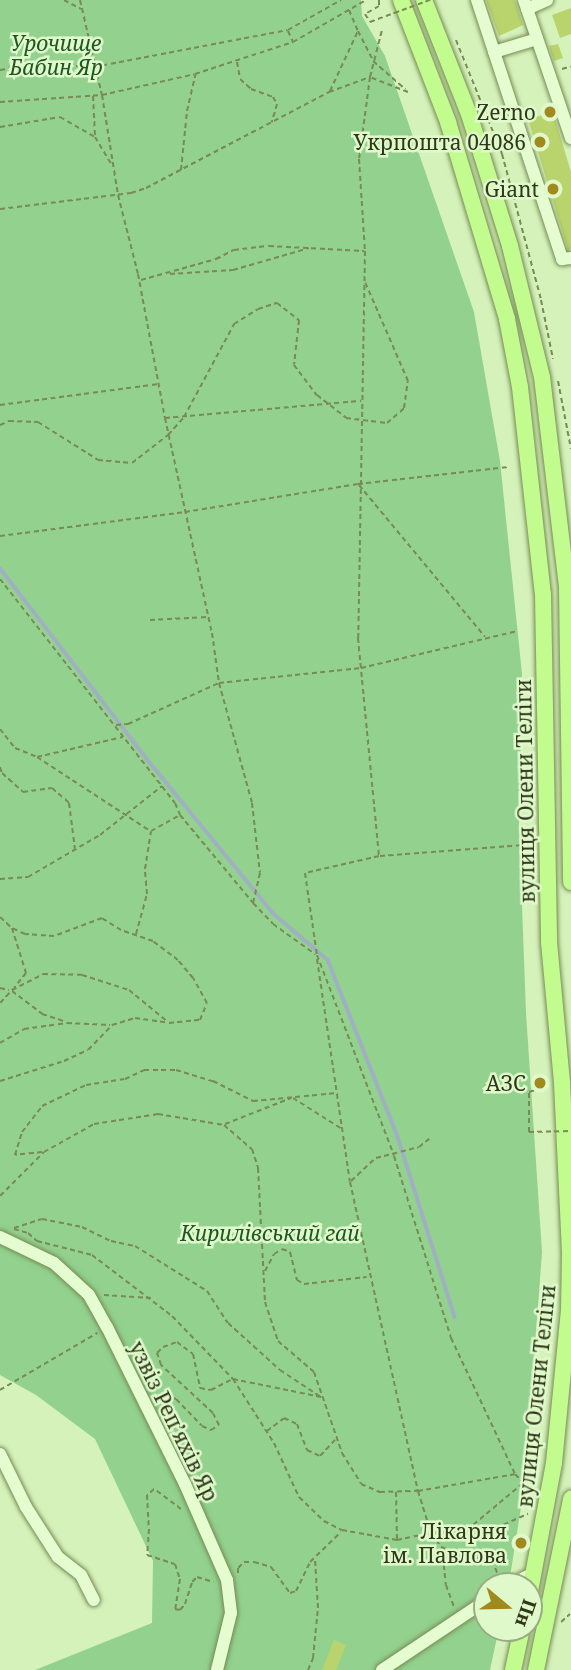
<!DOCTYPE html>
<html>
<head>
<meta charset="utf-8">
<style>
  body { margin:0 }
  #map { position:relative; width:571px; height:1670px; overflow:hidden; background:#d5f2bb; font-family:"Noto Serif",serif }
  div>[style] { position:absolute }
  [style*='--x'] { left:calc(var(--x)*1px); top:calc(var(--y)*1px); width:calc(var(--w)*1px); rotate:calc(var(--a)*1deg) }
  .green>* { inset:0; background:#92d18e }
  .stream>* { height:3.5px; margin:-1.75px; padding:0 1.75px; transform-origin:1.75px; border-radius:1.75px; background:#a0b0c2 }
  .building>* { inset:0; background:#bad46d }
  .path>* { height:2px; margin-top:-1px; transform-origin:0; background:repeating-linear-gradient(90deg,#778b53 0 5px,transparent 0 8.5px) }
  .roads { filter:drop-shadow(0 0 2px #778b53) drop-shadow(0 0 2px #778b53) }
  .minor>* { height:12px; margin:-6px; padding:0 6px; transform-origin:6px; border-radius:6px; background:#e4fccf }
  .major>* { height:16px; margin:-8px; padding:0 8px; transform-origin:8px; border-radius:8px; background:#c2fb8e }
  .path-bridge>* { height:2px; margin-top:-1px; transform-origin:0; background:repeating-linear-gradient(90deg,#778b53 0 5px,transparent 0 8.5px) }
  .dots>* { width:19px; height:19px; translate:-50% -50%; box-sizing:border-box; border:4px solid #e0f9cb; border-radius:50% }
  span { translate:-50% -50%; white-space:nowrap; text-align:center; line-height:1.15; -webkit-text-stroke:5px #e0f9cb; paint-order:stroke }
  .park-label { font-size:21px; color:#1e5723; font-style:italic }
  .poi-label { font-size:21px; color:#2f381a }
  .right { translate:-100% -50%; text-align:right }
  .street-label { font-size:21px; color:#2f381a }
  .north { position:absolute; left:473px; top:1572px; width:70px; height:70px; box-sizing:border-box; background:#e0f9cb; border:2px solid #99ac84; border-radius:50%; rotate:109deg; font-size:19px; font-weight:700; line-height:28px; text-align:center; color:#2f381a }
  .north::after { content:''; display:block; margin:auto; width:24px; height:32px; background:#a0891d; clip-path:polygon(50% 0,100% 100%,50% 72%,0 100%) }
</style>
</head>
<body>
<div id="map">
  <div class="green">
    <i style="clip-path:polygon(0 0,361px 0,362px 16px,385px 56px,474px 312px,500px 461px,522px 674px,519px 825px,526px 1013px,542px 1252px,525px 1482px,510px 1577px,508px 1586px,487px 1586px,487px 1628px,499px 1628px,490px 1670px,35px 1670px,152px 1623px,153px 1561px,95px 1439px,36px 1395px,0 1375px)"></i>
  </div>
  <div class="stream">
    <i style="--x:0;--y:568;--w:241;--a:52.4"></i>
    <i style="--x:147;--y:759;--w:200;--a:50.7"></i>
    <i style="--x:274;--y:914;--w:71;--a:40.4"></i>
    <i style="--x:328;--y:960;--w:187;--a:68.4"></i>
    <i style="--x:397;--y:1134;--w:192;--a:72.4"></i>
  </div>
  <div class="building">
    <i style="clip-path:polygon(486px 0,515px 0,523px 25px,499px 36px)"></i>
    <i style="clip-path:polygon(571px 8px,571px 34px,560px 38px,552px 15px)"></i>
    <i style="clip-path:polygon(558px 44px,563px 58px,554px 61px,549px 46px)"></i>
    <i style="clip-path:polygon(553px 112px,571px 172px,571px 249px,568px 250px,528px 119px)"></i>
    <i style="clip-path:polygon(334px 1640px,346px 1645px,336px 1670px,322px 1670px)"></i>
  </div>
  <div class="path">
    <i style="--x:64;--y:0;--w:19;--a:28"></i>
    <i style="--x:80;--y:0;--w:98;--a:77"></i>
    <i style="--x:102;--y:95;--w:101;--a:80.9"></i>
    <i style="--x:118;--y:195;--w:81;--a:75.8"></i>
    <i style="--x:138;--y:274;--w:147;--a:79.4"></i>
    <i style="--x:165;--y:418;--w:220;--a:77.7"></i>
    <i style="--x:212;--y:633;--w:50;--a:82"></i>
    <i style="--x:219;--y:683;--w:124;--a:74.6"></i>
    <i style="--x:252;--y:803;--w:70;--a:83.5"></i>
    <i style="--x:260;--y:873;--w:31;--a:103"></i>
    <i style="--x:379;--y:0;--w:6;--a:90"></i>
    <i style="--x:379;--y:6;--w:16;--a:150"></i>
    <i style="--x:365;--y:14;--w:9;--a:58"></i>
    <i style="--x:370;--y:22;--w:17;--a:-21"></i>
    <i style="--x:349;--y:10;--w:23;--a:67"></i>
    <i style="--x:288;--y:31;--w:12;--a:66"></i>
    <i style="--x:456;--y:40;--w:123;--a:68"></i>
    <i style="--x:502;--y:154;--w:151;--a:75"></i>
    <i style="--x:541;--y:300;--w:60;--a:78.5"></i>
    <i style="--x:237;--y:62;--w:17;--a:80"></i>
    <i style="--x:240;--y:79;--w:15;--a:42"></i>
    <i style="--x:251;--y:89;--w:23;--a:20"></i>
    <i style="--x:273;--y:97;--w:8;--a:60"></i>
    <i style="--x:277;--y:104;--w:19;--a:106"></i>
    <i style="--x:562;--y:69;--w:9;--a:-18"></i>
    <i style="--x:0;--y:70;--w:42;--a:-8.1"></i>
    <i style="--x:42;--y:64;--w:52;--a:3.3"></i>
    <i style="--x:94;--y:67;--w:197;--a:-10.8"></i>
    <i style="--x:288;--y:30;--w:61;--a:-29.5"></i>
    <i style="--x:330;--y:91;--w:66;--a:-65"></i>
    <i style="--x:358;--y:31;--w:34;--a:63"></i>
    <i style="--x:373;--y:61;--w:43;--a:41.2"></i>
    <i style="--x:408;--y:92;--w:41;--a:-158.5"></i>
    <i style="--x:370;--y:77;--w:83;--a:97.6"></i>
    <i style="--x:359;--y:159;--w:92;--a:86.3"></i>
    <i style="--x:365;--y:251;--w:387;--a:91"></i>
    <i style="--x:358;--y:638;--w:219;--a:84.5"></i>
    <i style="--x:379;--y:856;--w:76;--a:167.1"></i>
    <i style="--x:305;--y:873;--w:83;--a:81.7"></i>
    <i style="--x:317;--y:955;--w:215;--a:69"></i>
    <i style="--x:394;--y:1156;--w:191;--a:72.6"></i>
    <i style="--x:451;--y:1338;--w:150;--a:64.8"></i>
    <i style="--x:515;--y:1474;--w:25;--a:48"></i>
    <i style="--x:93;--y:96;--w:40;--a:87.1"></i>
    <i style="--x:0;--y:102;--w:102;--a:-3.9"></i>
    <i style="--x:102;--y:95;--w:95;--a:-12.7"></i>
    <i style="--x:195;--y:74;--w:103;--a:-18.1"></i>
    <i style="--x:293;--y:42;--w:84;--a:-29.9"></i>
    <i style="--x:0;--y:127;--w:61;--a:-9.5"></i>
    <i style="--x:60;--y:117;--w:40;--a:29.7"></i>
    <i style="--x:95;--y:137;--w:31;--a:59"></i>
    <i style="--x:181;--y:170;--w:59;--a:-84.2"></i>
    <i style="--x:187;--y:111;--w:37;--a:-77"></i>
    <i style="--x:0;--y:209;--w:132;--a:-7"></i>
    <i style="--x:131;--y:193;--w:16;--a:-18"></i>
    <i style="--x:146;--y:188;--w:207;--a:-27.7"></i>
    <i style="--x:329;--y:92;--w:44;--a:-20.1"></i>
    <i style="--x:370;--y:77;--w:49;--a:-75.7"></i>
    <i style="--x:170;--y:274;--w:63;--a:-3.6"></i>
    <i style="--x:233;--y:270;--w:79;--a:-16.1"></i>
    <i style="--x:141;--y:280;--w:78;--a:-15.6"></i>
    <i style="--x:216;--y:259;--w:20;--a:-27"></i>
    <i style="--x:234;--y:250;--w:35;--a:-7"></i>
    <i style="--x:269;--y:246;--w:95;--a:3"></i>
    <i style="--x:558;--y:381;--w:69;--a:79.2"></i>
    <i style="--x:0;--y:405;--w:160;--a:-7.5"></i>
    <i style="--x:165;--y:418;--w:197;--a:-5"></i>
    <i style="--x:0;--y:425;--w:10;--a:-24"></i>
    <i style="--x:9;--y:421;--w:29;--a:2"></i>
    <i style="--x:38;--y:422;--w:71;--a:32.3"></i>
    <i style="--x:98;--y:460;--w:34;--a:5"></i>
    <i style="--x:132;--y:463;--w:46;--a:-37.9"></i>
    <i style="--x:168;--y:435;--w:24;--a:-48"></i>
    <i style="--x:184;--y:417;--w:106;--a:-61.7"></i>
    <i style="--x:234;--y:324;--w:28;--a:-32"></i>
    <i style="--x:258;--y:309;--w:20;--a:-18"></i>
    <i style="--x:277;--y:303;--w:28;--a:38"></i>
    <i style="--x:299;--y:320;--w:45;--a:96.3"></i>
    <i style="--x:294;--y:365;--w:38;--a:53"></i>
    <i style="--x:317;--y:395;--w:37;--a:38"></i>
    <i style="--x:346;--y:418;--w:41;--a:7"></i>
    <i style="--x:387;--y:423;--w:23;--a:-41"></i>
    <i style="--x:404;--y:408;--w:27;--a:-82"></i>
    <i style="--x:408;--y:381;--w:108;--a:-113.5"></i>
    <i style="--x:359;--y:485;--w:197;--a:50.3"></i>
    <i style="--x:0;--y:536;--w:187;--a:-7.4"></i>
    <i style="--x:185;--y:512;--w:175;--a:-9.2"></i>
    <i style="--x:358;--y:484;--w:151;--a:-6.5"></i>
    <i style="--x:0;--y:579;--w:284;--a:52"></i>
    <i style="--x:175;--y:803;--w:13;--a:67"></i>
    <i style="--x:180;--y:815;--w:114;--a:50.3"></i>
    <i style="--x:253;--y:903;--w:29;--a:46"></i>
    <i style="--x:273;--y:924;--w:52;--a:35.5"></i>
    <i style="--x:150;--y:620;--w:58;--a:-3"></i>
    <i style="--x:116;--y:725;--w:12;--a:-5"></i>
    <i style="--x:128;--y:724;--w:100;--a:-24.3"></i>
    <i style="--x:219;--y:683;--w:143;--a:-6"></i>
    <i style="--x:361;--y:668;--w:160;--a:-13.3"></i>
    <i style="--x:0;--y:729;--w:24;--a:52"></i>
    <i style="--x:15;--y:748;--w:24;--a:22"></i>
    <i style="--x:37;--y:757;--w:88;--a:-13.1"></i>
    <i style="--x:37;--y:757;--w:135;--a:33.2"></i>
    <i style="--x:0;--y:767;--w:6;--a:72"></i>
    <i style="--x:2;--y:773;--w:28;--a:42"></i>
    <i style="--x:23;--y:792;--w:29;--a:-8"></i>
    <i style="--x:52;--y:788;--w:23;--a:41"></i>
    <i style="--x:69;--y:803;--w:46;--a:82.6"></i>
    <i style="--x:380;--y:856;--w:144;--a:-4.4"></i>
    <i style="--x:0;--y:879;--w:28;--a:-4"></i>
    <i style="--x:28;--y:877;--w:83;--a:-30.3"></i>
    <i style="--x:100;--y:835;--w:79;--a:-38.3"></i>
    <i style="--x:0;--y:917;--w:16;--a:43"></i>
    <i style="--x:12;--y:928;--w:47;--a:72.7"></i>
    <i style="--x:26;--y:973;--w:19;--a:129"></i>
    <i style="--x:136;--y:934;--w:41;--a:-74.6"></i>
    <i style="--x:147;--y:894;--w:25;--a:-95"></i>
    <i style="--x:145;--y:869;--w:38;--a:-81"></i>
    <i style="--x:151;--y:831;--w:33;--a:-29"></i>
    <i style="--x:317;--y:959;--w:225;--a:81.6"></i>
    <i style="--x:350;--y:1182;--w:316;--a:77.6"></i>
    <i style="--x:418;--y:1491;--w:44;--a:72.8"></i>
    <i style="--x:431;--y:1533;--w:17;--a:54"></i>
    <i style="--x:441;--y:1547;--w:27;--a:22"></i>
    <i style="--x:466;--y:1557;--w:26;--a:7"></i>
    <i style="--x:492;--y:1560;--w:18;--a:68"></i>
    <i style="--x:0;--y:988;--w:9;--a:13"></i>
    <i style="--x:12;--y:991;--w:38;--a:37"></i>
    <i style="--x:42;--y:1014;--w:23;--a:18"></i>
    <i style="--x:0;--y:1003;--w:18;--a:-47"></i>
    <i style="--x:12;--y:990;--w:35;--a:-27"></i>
    <i style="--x:43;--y:974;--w:39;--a:1"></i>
    <i style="--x:82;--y:975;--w:49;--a:17.7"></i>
    <i style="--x:129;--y:990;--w:50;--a:39.4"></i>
    <i style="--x:0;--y:1043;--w:28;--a:-30"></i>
    <i style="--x:24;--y:1029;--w:43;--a:-7.9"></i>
    <i style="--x:67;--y:1023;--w:43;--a:2.7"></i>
    <i style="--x:0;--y:1081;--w:67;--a:-17.4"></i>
    <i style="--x:64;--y:1061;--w:26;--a:-25"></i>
    <i style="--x:88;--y:1050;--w:35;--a:-46"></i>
    <i style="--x:112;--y:1025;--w:24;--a:-17"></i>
    <i style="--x:135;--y:1018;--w:34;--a:8"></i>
    <i style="--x:169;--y:1023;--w:31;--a:-6"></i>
    <i style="--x:200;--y:1020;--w:18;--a:-68"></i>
    <i style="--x:207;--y:1003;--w:29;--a:-119"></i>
    <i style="--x:193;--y:978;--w:23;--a:-130"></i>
    <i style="--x:178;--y:960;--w:31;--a:-143"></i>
    <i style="--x:153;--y:941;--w:34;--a:-161"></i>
    <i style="--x:121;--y:930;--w:22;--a:-148"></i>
    <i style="--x:102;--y:918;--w:51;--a:159.4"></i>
    <i style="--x:54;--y:936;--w:29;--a:-176"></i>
    <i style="--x:25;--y:934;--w:14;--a:-155"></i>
    <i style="--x:293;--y:1098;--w:58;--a:32.3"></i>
    <i style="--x:225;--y:1124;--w:71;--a:-21.5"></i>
    <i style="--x:529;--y:1132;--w:40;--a:-90"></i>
    <i style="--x:529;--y:1092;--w:9;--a:-18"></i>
    <i style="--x:42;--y:1152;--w:27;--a:174"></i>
    <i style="--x:15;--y:1155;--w:24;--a:-73"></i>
    <i style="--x:22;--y:1132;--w:33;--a:-52"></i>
    <i style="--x:42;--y:1106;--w:49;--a:-25.5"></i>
    <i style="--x:86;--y:1085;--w:39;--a:-9"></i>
    <i style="--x:125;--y:1079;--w:21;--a:-25"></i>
    <i style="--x:144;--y:1070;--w:32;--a:0"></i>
    <i style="--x:176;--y:1070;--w:39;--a:17"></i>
    <i style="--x:213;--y:1081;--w:45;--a:26.6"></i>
    <i style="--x:253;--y:1101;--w:84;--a:-5.4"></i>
    <i style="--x:351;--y:1181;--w:34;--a:-43"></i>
    <i style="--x:376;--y:1158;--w:44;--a:-14.3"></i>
    <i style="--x:419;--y:1147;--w:14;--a:-39"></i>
    <i style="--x:0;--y:1196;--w:62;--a:-45"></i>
    <i style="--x:44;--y:1152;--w:57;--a:-29.2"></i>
    <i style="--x:94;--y:1124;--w:65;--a:-8.9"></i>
    <i style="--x:158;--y:1114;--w:67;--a:9.5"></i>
    <i style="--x:224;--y:1125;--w:37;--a:41"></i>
    <i style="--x:252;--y:1149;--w:20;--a:72"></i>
    <i style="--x:258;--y:1168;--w:134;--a:87"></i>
    <i style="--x:265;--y:1302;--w:41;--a:71.6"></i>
    <i style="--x:278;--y:1341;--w:48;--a:40.7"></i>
    <i style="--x:314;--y:1372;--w:86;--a:70.9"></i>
    <i style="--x:342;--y:1453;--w:36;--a:58"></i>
    <i style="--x:361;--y:1484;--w:21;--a:23"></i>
    <i style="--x:380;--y:1492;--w:38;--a:-2"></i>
    <i style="--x:418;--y:1491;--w:98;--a:-9.9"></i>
    <i style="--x:14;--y:1228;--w:29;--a:-18"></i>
    <i style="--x:42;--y:1219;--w:41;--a:11.3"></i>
    <i style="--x:82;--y:1227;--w:32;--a:26"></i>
    <i style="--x:111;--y:1241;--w:25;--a:12"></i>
    <i style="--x:135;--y:1246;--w:85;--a:32"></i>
    <i style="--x:207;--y:1291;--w:38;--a:57"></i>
    <i style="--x:228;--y:1323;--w:70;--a:42.1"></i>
    <i style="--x:280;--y:1370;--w:49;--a:33.4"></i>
    <i style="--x:14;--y:1229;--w:15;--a:16"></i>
    <i style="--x:28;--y:1233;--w:12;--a:42"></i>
    <i style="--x:37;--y:1241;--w:57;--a:14.3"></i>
    <i style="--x:92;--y:1255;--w:101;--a:37.3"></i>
    <i style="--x:172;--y:1316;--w:88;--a:45.9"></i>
    <i style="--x:233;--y:1379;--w:76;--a:57.4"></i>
    <i style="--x:274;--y:1443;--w:60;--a:65.2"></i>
    <i style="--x:299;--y:1497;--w:35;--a:44"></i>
    <i style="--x:324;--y:1521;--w:20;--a:27"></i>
    <i style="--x:342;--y:1530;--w:56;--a:10.3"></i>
    <i style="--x:397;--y:1540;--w:35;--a:-12"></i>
    <i style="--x:431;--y:1533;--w:65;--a:-4.4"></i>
    <i style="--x:496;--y:1528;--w:35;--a:-24"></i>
    <i style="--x:265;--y:1271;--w:19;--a:-62"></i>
    <i style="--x:274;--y:1254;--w:9;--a:-32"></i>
    <i style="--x:282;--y:1249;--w:9;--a:21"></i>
    <i style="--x:290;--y:1252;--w:29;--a:76"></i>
    <i style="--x:297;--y:1280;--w:8;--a:30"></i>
    <i style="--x:304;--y:1284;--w:63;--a:-6.3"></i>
    <i style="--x:104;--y:1295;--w:47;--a:3.7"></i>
    <i style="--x:0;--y:1390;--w:113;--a:-30.4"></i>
    <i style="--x:158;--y:1403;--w:11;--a:-45"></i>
    <i style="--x:166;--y:1395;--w:11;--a:22"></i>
    <i style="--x:176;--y:1399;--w:37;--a:46"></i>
    <i style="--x:202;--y:1426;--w:10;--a:24"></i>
    <i style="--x:211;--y:1430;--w:9;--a:-32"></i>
    <i style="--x:219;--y:1425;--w:13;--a:-117"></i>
    <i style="--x:213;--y:1413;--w:71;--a:-137.3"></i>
    <i style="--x:161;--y:1365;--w:13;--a:-108"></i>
    <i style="--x:157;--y:1353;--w:8;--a:-45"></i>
    <i style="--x:163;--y:1347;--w:15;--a:-20"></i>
    <i style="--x:177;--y:1342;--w:20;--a:37"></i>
    <i style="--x:193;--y:1354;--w:35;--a:78"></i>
    <i style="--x:200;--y:1388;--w:11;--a:10"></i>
    <i style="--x:211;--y:1390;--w:25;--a:-27"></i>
    <i style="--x:233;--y:1379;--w:90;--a:11.6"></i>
    <i style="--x:267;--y:1431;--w:21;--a:-37"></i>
    <i style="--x:284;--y:1418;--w:14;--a:25"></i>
    <i style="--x:297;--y:1424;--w:28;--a:69"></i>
    <i style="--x:307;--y:1450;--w:14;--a:25"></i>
    <i style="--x:320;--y:1456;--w:22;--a:-47"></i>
    <i style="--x:396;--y:1492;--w:47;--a:88.8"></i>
    <i style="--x:181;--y:1509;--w:34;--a:-143"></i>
    <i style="--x:154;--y:1489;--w:9;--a:139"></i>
    <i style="--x:147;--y:1495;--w:34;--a:87"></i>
    <i style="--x:149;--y:1529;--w:26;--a:94"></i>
    <i style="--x:147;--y:1555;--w:29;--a:18"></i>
    <i style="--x:175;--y:1564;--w:16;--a:72"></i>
    <i style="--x:180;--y:1579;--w:30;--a:99"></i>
    <i style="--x:175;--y:1609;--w:5;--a:11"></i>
    <i style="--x:180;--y:1610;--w:8;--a:-50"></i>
    <i style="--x:185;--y:1604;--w:23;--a:-72"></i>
    <i style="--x:192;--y:1582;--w:7;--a:-45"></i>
    <i style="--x:197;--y:1577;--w:17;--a:17"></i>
    <i style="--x:467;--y:1530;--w:72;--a:-39.9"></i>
    <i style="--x:442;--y:1548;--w:37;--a:84"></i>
    <i style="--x:446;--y:1585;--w:23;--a:70"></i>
    <i style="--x:238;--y:1573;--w:5;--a:-90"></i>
    <i style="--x:238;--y:1568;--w:8;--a:-45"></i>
    <i style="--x:244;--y:1562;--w:10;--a:0"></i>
    <i style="--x:254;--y:1562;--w:18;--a:16"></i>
    <i style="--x:271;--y:1567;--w:32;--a:54"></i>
    <i style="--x:290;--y:1593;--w:6;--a:-18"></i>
    <i style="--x:296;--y:1591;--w:32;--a:-64"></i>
    <i style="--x:310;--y:1562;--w:43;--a:-44.1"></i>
    <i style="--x:561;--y:1622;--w:12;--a:-42"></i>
    <i style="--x:308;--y:1670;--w:13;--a:-67"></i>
    <i style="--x:313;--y:1658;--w:50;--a:-84.3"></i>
    <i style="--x:318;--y:1608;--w:49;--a:-93.5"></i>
  </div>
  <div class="roads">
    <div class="minor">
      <i style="--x:477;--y:0;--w:273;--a:71.8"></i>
      <i style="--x:562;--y:259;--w:9;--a:-6"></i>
      <i style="--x:524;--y:0;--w:146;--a:71.2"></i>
      <i style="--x:527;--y:9;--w:22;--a:-24"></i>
      <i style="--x:494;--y:52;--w:45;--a:-16.8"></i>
      <i style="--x:0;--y:1237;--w:60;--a:25.7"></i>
      <i style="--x:54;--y:1263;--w:47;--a:42.4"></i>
      <i style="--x:89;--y:1295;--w:37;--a:61"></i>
      <i style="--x:107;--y:1327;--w:175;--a:63.6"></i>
      <i style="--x:185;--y:1484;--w:105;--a:66.4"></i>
      <i style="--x:227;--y:1580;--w:33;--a:83"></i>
      <i style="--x:231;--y:1613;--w:59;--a:103.8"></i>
      <i style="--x:0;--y:1454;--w:59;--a:63.9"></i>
      <i style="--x:26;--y:1507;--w:59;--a:57.4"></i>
      <i style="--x:58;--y:1557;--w:29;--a:38"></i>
      <i style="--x:81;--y:1575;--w:28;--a:63"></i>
      <i style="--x:508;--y:1586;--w:30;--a:-27"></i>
      <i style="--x:382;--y:1670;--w:126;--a:-33.7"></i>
    </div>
    <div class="major">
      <i style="--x:401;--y:0;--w:131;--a:68.9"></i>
      <i style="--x:448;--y:122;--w:206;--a:73.3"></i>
      <i style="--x:507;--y:319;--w:69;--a:79.2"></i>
      <i style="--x:520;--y:387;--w:208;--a:83.7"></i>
      <i style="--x:543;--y:594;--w:348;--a:89"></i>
      <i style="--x:549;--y:942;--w:142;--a:84.7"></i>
      <i style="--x:562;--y:1083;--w:170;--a:87.3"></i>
      <i style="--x:570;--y:1253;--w:57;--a:91"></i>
      <i style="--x:569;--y:1310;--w:154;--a:95.6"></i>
      <i style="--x:554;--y:1463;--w:136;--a:100.6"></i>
      <i style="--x:424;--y:0;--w:123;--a:68.5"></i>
      <i style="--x:469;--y:114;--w:138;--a:72.7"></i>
      <i style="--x:510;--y:246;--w:135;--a:76.3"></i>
      <i style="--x:542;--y:377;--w:212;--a:83.2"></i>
      <i style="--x:567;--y:588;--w:294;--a:89.2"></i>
      <i style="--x:513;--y:1670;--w:43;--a:-77.9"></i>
      <i style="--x:536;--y:1670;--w:175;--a:-78.4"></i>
    </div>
  </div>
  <div class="path-bridge">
    <i style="--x:386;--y:16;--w:47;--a:-20"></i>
    <i style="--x:529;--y:1132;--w:42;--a:-1.4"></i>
  </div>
  <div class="dots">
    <i style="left:550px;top:112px;background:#a0891d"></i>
    <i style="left:540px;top:142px;background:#a0891d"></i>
    <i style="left:553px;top:189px;background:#a0891d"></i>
    <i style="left:540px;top:1083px;background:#a0891d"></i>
    <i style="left:521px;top:1543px;background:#a0891d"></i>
  </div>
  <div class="park-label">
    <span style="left:56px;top:55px">Урочище<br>Бабин Яр</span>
    <span style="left:270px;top:1233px">Кирилівський гай</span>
  </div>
  <div class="poi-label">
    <span class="right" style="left:536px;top:112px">Zerno</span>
    <span class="right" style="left:526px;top:142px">Укрпошта 04086</span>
    <span class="right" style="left:539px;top:189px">Giant</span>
    <span class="right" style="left:526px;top:1083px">АЗС</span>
    <span class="right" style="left:507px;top:1543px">Лікарня<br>ім. Павлова</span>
  </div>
  <div class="street-label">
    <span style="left:525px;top:791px;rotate:-91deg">вулиця Олени Теліги</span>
    <span style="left:536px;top:1396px;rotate:-84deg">вулиця Олени Теліги</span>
    <span style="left:174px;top:1421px;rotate:64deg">узвіз Репʼяхів Яр</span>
  </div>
  <div class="north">Пн</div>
</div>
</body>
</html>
